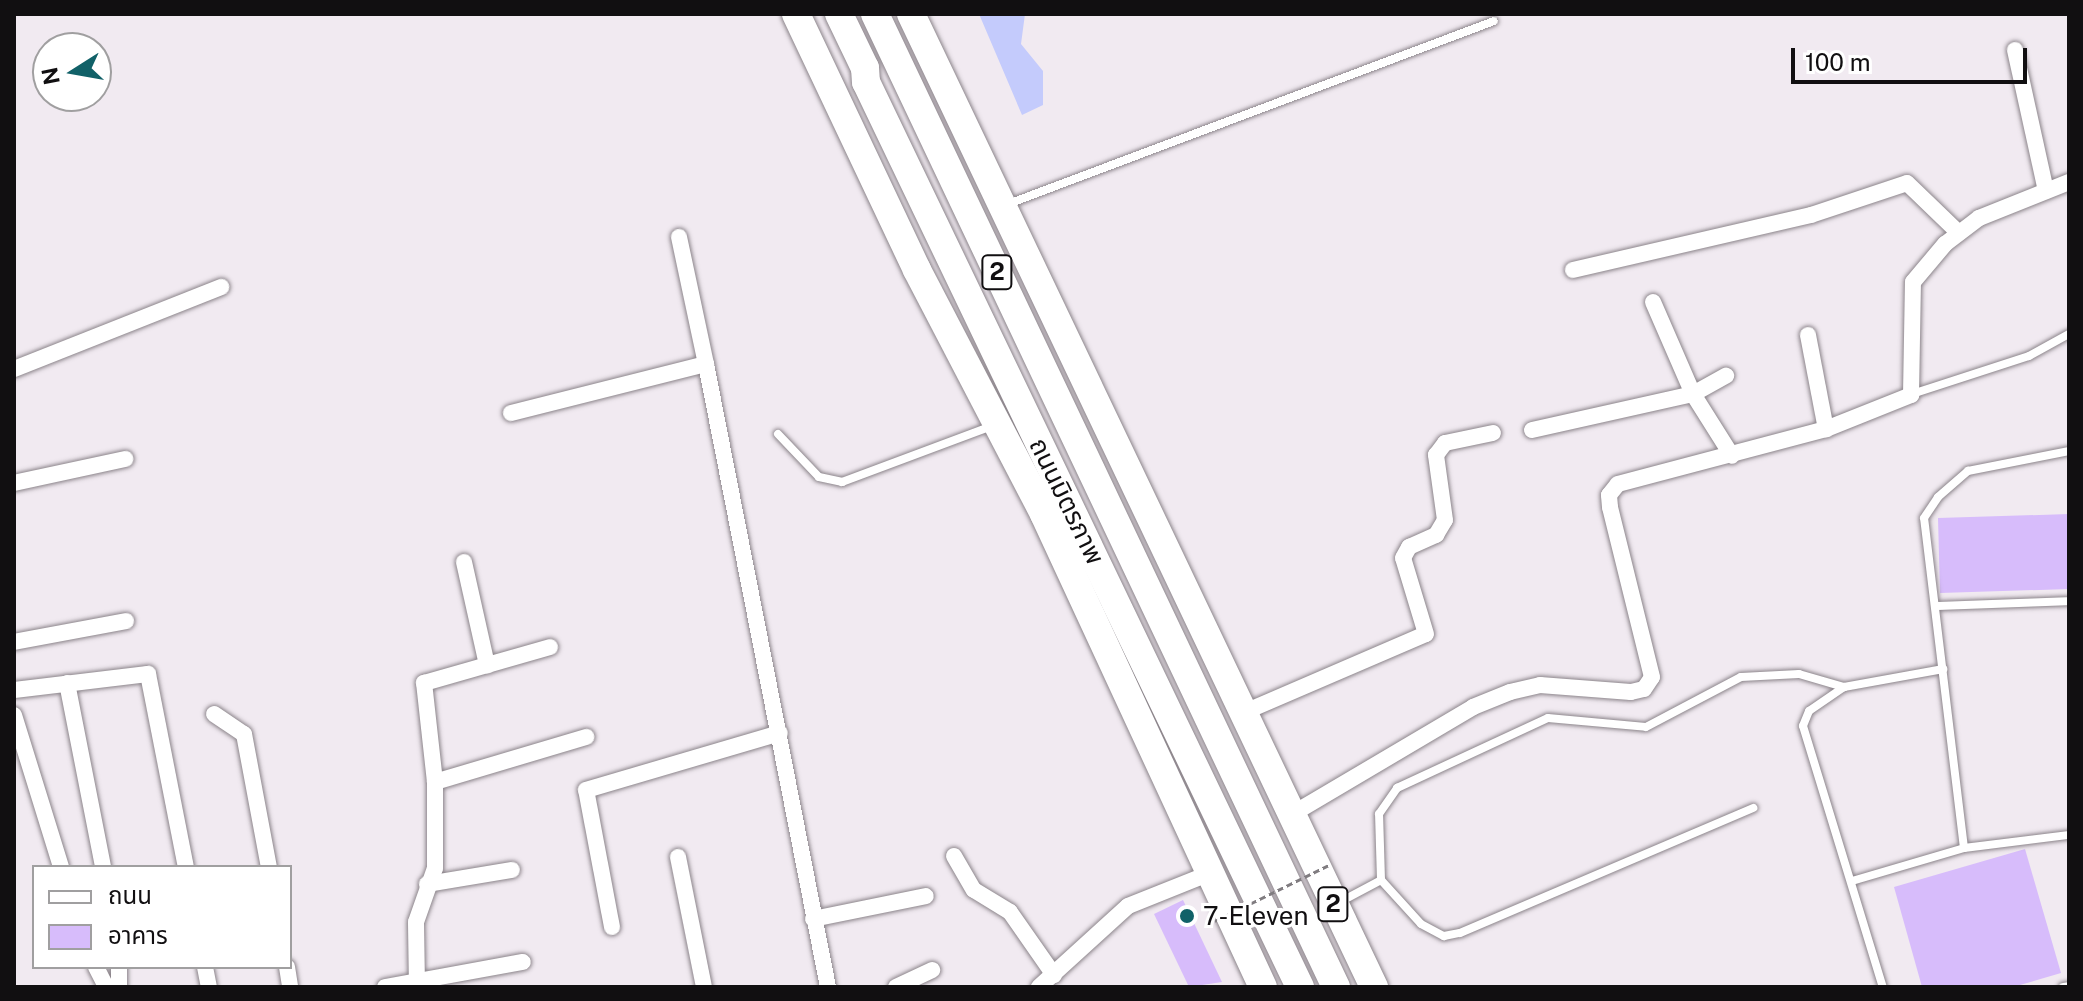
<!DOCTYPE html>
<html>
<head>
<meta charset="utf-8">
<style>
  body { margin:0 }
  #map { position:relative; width:2083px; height:1001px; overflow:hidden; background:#f1eaf1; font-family:"Public Sans","Noto Sans Thai",sans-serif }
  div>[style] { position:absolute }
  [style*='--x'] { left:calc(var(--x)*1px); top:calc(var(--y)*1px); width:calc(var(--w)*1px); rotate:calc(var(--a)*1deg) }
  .water>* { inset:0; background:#c4cbfc }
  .building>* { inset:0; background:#d7bcfb }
  .roads { filter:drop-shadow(0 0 2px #8b848a) drop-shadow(0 0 2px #8b848a) }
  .service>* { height:8px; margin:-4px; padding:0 4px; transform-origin:4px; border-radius:4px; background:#fff }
  .minor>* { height:16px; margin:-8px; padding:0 8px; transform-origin:8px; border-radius:8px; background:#fff }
  .trunk>* { height:28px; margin:-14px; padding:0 14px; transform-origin:14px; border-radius:14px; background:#fff }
  .path-bridge>* { height:3px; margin-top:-1.5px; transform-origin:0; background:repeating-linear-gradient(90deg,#807c80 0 6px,transparent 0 10px) }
  .dots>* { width:22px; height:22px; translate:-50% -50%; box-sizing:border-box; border:4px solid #fff; border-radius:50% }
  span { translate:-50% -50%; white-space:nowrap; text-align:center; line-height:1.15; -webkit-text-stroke:6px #fff; paint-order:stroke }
  .shield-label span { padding:2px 6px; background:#fff; border:2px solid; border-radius:6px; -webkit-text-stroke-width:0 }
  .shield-label { font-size:24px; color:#110f11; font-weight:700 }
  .street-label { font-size:26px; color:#110f11 }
  .poi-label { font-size:26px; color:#110f11 }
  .left { translate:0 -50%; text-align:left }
  .frame { position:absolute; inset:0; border:16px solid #110f11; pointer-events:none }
  .legend { position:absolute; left:32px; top:865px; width:260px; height:104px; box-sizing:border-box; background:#fff; border:2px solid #a09fa0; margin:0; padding:10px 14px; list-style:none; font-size:24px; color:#110f11 }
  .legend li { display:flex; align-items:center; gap:16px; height:40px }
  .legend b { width:40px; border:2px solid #a09fa0 }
  .north { position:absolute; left:32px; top:32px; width:80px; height:80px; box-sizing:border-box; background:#fff; border:2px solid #a09fa0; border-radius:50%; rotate:259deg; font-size:22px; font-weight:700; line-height:32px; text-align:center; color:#110f11 }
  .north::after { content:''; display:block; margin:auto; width:28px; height:36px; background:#116168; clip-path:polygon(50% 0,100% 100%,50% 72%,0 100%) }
  .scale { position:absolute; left:1791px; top:48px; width:236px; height:36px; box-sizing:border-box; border:4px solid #110f11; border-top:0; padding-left:10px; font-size:24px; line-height:28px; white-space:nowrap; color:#110f11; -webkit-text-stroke:6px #fff; paint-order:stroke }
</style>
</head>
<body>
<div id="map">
  <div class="water">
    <i style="clip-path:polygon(979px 14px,1025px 14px,1021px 44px,1043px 71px,1043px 105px,1022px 115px)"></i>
  </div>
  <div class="building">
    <i style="clip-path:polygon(2069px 514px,2069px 589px,1940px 593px,1938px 518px)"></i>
    <i style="clip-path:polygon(2025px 849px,2061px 973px,2013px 987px,1922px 987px,1894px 887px)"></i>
    <i style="clip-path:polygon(1183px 900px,1222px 982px,1189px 987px,1154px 914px)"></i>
  </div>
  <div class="roads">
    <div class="service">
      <i style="--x:1008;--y:204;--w:519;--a:-20.63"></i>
      <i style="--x:1912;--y:394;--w:123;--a:-18"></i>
      <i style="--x:2029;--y:356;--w:46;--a:-28.8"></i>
      <i style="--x:778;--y:434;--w:59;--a:46.4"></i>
      <i style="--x:819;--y:477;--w:24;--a:12"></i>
      <i style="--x:842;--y:482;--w:160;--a:-20.5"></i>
      <i style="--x:1935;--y:606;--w:134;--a:-2.1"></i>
      <i style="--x:1844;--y:687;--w:42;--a:145.6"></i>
      <i style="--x:1809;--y:711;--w:16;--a:112"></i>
      <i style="--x:1803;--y:726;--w:273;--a:73"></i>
      <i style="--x:1964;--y:848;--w:106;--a:-7.1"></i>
      <i style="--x:1381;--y:880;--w:59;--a:47.7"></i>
      <i style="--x:1421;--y:924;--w:26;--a:28"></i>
      <i style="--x:1444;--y:936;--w:16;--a:-11"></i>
      <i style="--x:1460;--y:933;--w:319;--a:-23.1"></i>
      <i style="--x:1852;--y:881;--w:117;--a:-16.4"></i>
      <i style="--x:1964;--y:848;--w:332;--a:-96.9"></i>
      <i style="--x:1924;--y:518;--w:25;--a:-56"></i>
      <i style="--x:1938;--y:497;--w:40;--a:-41"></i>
      <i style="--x:1968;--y:471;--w:103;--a:-11.2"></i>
      <i style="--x:1338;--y:903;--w:49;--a:-28.1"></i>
      <i style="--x:1381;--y:880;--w:66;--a:-91.7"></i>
      <i style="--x:1379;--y:814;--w:32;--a:-55"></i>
      <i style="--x:1397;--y:788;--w:166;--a:-24.9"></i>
      <i style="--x:1548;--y:718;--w:98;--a:5.2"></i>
      <i style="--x:1646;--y:727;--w:107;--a:-27.8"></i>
      <i style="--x:1741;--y:677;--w:58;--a:-3"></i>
      <i style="--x:1799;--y:674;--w:47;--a:16.1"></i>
      <i style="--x:1844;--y:687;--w:101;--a:-10.3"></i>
      <i style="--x:2063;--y:987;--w:6;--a:-9"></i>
    </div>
    <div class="minor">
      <i style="--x:2015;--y:50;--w:144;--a:77.6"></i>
      <i style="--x:679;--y:237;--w:130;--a:78"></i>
      <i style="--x:1573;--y:270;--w:244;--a:-13"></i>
      <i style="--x:1811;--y:215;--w:101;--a:-18.4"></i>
      <i style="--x:1907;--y:183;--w:72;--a:43.9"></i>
      <i style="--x:1653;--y:302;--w:100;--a:66.5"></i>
      <i style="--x:1693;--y:394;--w:73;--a:57.8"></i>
      <i style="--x:1808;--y:335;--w:96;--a:79.2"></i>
      <i style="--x:14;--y:369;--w:223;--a:-21.6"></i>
      <i style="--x:511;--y:413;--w:201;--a:-14.1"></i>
      <i style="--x:706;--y:364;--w:635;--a:78.92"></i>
      <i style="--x:1532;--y:430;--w:165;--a:-12.6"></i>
      <i style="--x:1693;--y:394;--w:38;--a:-29"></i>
      <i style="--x:14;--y:483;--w:114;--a:-12.2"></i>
      <i style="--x:464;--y:562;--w:106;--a:77.4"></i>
      <i style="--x:14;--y:642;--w:114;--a:-10.6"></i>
      <i style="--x:67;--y:683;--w:187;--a:78.9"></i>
      <i style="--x:14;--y:690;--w:135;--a:-6.8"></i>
      <i style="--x:148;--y:674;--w:197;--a:78.9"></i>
      <i style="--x:214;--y:714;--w:36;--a:34"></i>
      <i style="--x:244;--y:734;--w:135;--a:79.4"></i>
      <i style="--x:1240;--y:714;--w:202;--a:-23.3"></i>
      <i style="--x:1426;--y:634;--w:79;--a:-106.8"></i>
      <i style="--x:1403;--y:558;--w:13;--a:-61"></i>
      <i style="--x:1409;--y:547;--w:30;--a:-24"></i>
      <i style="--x:1436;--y:535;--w:17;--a:-59"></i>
      <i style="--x:1445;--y:520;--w:66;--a:-97.9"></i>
      <i style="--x:1436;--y:455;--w:15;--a:-53"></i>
      <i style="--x:1445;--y:443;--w:49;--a:-11.8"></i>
      <i style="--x:14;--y:715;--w:159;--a:72.8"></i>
      <i style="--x:435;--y:782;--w:158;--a:-16.6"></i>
      <i style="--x:1289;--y:816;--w:214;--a:-30.6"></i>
      <i style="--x:1473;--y:707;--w:40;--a:-22"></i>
      <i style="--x:1510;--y:692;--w:31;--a:-13"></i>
      <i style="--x:1540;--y:685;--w:91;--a:4.4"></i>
      <i style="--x:1631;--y:692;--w:13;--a:-13"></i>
      <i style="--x:1644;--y:689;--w:14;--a:-56"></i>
      <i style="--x:1652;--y:677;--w:175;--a:-103.9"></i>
      <i style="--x:1610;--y:507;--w:12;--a:-95"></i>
      <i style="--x:1609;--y:495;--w:14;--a:-51"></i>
      <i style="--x:1618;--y:484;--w:215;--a:-14.8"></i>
      <i style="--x:1826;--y:429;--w:92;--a:-21.8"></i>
      <i style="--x:1911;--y:395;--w:113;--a:-89"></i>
      <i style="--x:1913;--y:282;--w:50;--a:-49.9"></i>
      <i style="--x:1945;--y:244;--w:43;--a:-37.4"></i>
      <i style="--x:1979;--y:218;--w:97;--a:-21.8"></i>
      <i style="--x:954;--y:856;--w:39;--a:60"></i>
      <i style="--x:974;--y:890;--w:42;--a:31.4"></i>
      <i style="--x:1010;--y:912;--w:77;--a:55.1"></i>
      <i style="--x:678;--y:857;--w:133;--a:78.7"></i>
      <i style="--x:427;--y:884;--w:86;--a:-9.4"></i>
      <i style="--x:813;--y:919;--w:115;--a:-11.5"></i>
      <i style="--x:612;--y:927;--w:139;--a:-100.7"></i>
      <i style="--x:586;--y:790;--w:202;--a:-16.4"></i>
      <i style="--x:96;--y:967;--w:22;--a:63"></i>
      <i style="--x:119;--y:967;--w:20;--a:90"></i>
      <i style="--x:205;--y:967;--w:20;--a:79"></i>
      <i style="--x:287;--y:967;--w:20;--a:81"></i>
      <i style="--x:385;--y:987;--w:140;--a:-10.3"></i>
      <i style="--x:417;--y:987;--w:65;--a:-90.9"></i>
      <i style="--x:416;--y:922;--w:57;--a:-70.6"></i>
      <i style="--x:435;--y:868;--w:86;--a:-90"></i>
      <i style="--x:435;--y:782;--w:100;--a:-96.3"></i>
      <i style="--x:424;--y:683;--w:131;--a:-15.9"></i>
      <i style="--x:896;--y:987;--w:40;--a:-25"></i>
      <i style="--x:1039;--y:987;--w:120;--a:-42.3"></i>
      <i style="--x:1128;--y:906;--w:75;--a:-21.8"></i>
    </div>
    <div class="trunk">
      <i style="--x:796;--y:14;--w:283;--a:64.7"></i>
      <i style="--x:917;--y:270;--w:275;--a:62.5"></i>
      <i style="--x:1044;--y:514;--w:521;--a:65.16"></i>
      <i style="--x:839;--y:14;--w:60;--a:64.3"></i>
      <i style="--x:865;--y:68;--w:14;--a:86"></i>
      <i style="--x:866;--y:82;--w:1004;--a:64.38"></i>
      <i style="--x:875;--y:14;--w:1077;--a:64.65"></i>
      <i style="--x:911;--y:14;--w:1078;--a:64.55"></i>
    </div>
  </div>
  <div class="path-bridge">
    <i style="--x:1215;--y:921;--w:129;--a:-26.2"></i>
  </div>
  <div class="dots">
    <i style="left:1187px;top:916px;background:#116168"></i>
  </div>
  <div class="shield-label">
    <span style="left:997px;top:272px">2</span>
    <span style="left:1333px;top:904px">2</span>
  </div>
  <div class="street-label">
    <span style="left:1067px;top:501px;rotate:64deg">ถนนมิตรภาพ</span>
  </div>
  <div class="poi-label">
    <span class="left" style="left:1203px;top:916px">7-Eleven</span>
  </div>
  <div class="frame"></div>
  <ul class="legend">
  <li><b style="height:10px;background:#fff"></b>ถนน</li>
  <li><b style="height:22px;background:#d7bcfb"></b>อาคาร</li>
  </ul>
  <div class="north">N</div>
  <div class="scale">100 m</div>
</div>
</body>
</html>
